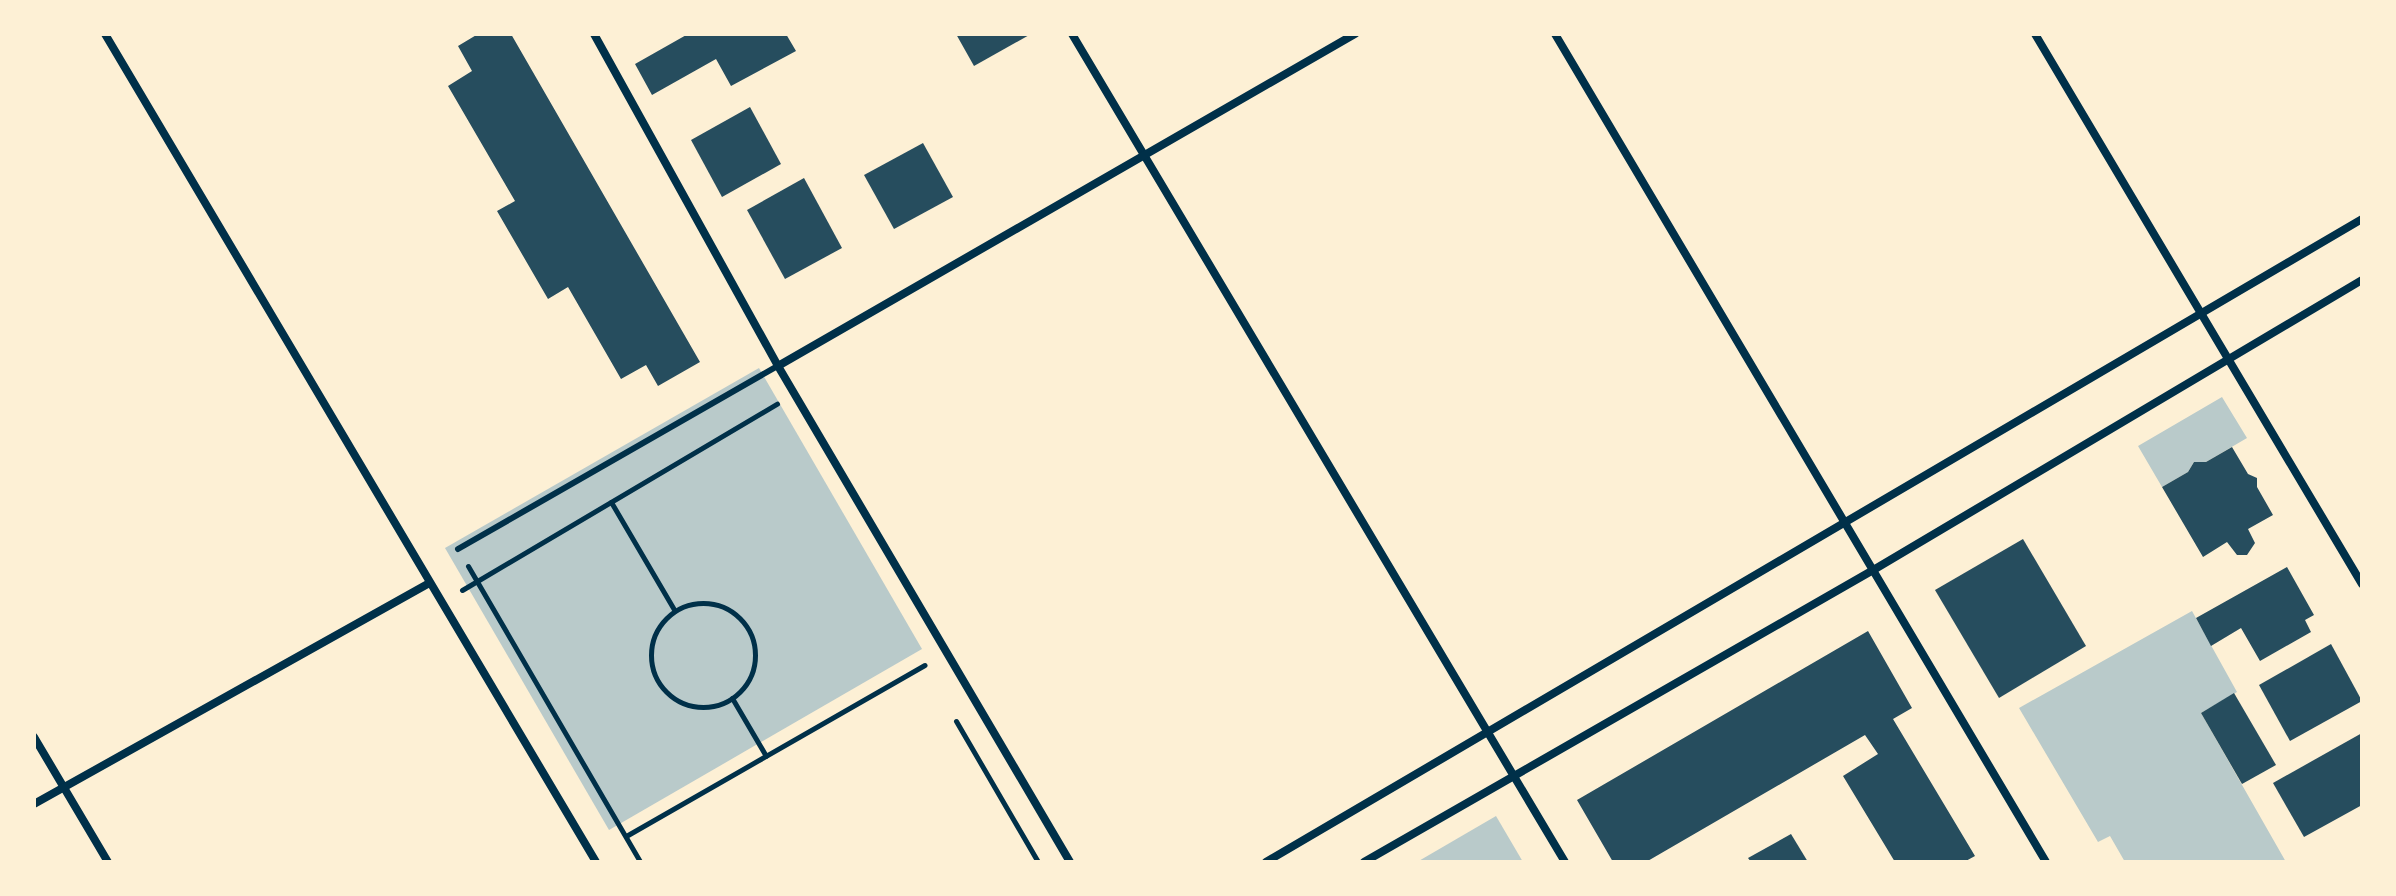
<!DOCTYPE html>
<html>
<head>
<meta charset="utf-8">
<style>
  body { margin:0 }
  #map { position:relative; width:2396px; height:896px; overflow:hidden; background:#fdf0d5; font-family:Literata,serif }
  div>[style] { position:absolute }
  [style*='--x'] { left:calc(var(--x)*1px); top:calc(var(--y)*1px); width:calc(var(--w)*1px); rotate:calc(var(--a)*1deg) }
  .green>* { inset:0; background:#b9caca }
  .building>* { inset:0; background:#264d5e }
  .path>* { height:5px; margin:-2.5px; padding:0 2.5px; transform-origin:2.5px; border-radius:2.5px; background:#003049 }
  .path>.ring { margin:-2.5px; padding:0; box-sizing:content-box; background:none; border:5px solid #003049; border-radius:50% }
  .service>* { height:6px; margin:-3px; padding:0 3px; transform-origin:3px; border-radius:3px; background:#003049 }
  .minor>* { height:8px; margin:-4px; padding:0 4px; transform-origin:4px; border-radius:4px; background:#003049 }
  span { translate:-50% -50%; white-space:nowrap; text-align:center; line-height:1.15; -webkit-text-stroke:7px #fdf0d5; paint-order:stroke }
  .frame { position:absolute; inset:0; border:36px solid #fdf0d5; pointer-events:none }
</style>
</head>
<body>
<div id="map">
  <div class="green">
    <i style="clip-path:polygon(759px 368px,922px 649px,609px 830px,445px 548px)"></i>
    <i style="clip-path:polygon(2222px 397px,2247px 438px,2206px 462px,2194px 462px,2188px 472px,2162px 487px,2138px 446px)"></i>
    <i style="clip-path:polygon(2192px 611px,2237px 692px,2201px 713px,2286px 862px,2125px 862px,2110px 836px,2098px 842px,2019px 708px)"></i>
    <i style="clip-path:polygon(1496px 816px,1523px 862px,1417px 862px)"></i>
  </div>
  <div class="building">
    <i style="clip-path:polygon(478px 34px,511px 34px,700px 362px,658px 386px,646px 365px,621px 379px,568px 287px,548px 299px,497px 211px,515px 201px,448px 86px,472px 71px,458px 46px)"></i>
    <i style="clip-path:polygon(688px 34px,786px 34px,796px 51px,731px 86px,716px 59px,652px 95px,635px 64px)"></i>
    <i style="clip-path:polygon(956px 34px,1031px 34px,974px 66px)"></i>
    <i style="clip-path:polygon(750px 107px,781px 164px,722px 197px,691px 140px)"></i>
    <i style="clip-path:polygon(923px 143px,953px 197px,894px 229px,864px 175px)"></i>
    <i style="clip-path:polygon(804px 178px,842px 248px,785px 279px,747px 210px)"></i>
    <i style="clip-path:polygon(2232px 447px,2248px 474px,2257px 478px,2257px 487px,2273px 515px,2248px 529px,2255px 543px,2247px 555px,2237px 555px,2227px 542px,2203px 557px,2162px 487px,2188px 472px,2194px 462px,2206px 462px)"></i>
    <i style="clip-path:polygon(2023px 539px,2086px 646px,1999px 698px,1935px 590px)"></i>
    <i style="clip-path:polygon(2287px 567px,2314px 615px,2305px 620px,2311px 632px,2260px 661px,2241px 628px,2211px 646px,2196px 618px)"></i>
    <i style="clip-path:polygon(1868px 631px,1912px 708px,1893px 719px,1975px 856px,1964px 862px,1895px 862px,1843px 776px,1878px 754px,1865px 735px,1646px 862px,1613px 862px,1577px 800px)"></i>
    <i style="clip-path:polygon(2331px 644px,2362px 701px,2290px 741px,2259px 685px)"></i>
    <i style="clip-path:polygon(2234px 693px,2276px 765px,2242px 784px,2201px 713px)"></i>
    <i style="clip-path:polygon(2362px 733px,2362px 805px,2304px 837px,2273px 783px)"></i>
    <i style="clip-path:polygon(1791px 834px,1808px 862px,1751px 862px,1748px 858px)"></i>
  </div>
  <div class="path">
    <i style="--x:611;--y:502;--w:126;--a:59.6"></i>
    <i style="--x:468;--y:566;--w:342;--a:59.8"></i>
    <i style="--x:462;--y:590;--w:366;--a:-30.6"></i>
    <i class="ring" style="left:651px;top:603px;width:99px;height:99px"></i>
    <i style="--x:732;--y:698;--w:67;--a:59.6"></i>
    <i style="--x:956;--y:721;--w:163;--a:59.8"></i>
    <i style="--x:626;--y:836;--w:344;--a:-29.8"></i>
  </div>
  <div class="service">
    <i style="--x:458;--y:549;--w:369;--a:-29.8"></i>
  </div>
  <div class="minor">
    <i style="--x:105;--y:34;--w:963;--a:59.33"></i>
    <i style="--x:594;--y:34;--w:380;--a:61"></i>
    <i style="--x:778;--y:366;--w:576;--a:59.51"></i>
    <i style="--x:1072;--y:34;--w:964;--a:59.23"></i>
    <i style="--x:1555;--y:34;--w:963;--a:59.33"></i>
    <i style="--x:2035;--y:34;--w:640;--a:59.27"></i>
    <i style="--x:778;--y:366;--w:666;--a:-29.92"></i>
    <i style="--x:34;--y:737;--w:145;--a:59.4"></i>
    <i style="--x:34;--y:804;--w:453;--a:-29.2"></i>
    <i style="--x:1266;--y:862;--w:1271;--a:-30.4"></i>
    <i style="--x:1364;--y:862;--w:589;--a:-29.83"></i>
    <i style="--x:1875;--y:569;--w:566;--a:-30.69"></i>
  </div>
  <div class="frame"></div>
</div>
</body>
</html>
